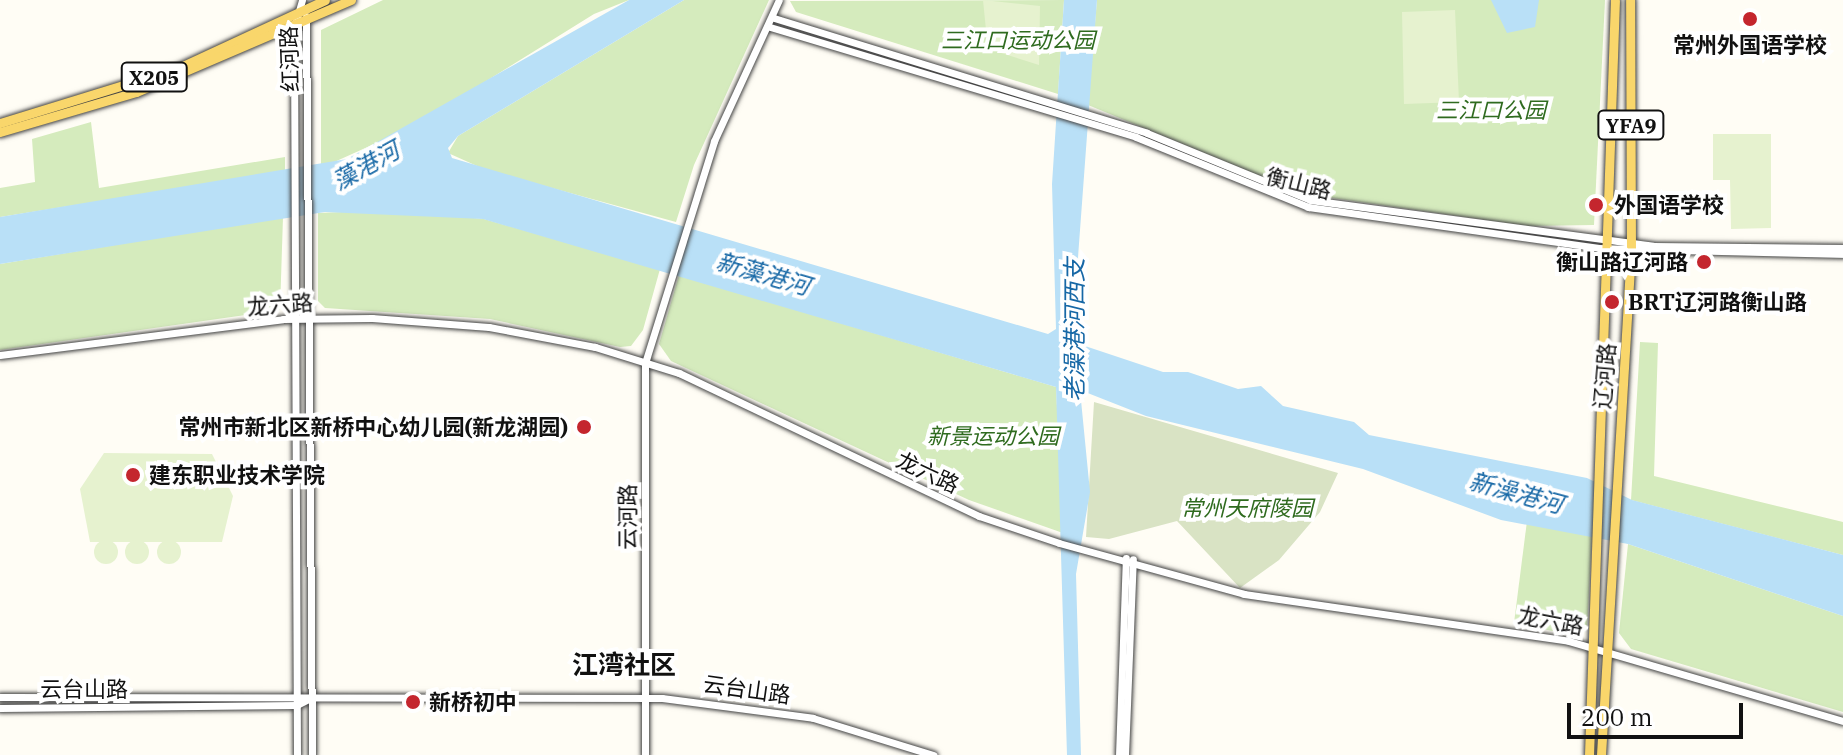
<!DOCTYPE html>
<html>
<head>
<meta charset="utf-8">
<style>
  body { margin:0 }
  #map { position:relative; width:1843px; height:755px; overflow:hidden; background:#fffdf5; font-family:"IBM Plex Serif","Noto Sans SC",serif }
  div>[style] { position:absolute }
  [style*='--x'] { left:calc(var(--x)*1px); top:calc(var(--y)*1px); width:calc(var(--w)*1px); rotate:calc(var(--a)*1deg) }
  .green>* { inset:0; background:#d5ebbd }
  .cemetery>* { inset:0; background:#d9e3c4 }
  .pitch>* { inset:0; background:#e6f2cf }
  .round { border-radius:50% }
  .water>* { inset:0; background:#b9e0f7 }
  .roads { filter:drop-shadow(0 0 2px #444) drop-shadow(0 0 2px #444) }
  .minor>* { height:7px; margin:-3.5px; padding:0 3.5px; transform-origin:3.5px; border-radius:3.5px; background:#fff }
  .major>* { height:9px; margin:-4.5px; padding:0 4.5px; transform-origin:4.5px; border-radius:4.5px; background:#f9d66b }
  .dots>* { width:22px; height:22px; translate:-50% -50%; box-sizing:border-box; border:4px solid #fff; border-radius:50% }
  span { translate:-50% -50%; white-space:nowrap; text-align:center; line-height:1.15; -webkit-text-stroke:8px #fff; paint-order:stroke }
  .shield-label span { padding:2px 6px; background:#fff; border:2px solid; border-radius:6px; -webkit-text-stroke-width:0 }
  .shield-label { font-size:20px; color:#111; font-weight:700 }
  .park-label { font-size:22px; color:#2f6b1f; font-style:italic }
  .poi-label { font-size:22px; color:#111; font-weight:700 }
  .left { translate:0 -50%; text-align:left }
  .right { translate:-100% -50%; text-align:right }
  .street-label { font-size:22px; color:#111 }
  .water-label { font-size:24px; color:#1768a6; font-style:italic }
  .quarter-label { font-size:26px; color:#111; font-weight:700 }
  .scale { position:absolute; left:1567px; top:703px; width:176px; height:36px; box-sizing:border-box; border:4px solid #111; border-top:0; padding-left:10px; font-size:24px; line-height:28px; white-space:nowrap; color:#111; -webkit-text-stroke:6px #fff; paint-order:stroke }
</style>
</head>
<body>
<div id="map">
  <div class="green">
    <i style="clip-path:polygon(383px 0,629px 0,594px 14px,414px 126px,321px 168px,321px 30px)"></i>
    <i style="clip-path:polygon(684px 0,769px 0,694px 165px,676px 222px,486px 170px,448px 153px,458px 136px)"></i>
    <i style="clip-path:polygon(1064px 0,1058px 94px,796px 12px,790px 1px)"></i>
    <i style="clip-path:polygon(1097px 0,1605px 0,1594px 225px,1528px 226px,1304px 194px,1088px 105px)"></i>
    <i style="clip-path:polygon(91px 122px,99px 188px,285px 157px,285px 172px,0 217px,0 188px,35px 182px,32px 139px)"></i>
    <i style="clip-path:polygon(390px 210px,484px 219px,660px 269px,643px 330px,631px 346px,620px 347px,490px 319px,325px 308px,318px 301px,318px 213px)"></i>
    <i style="clip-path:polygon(283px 217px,280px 310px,0 350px,0 264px)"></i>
    <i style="clip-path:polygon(679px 275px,1056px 387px,1063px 533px,969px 500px,671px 361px,659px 344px)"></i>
    <i style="clip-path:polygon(1640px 342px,1658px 343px,1654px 476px,1843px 522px,1843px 555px,1631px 500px)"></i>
    <i style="clip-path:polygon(1527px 521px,1592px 536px,1587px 629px,1576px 636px,1514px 623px)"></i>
    <i style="clip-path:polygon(1628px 544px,1843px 616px,1843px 712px,1631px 649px,1619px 633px)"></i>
  </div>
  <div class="cemetery">
    <i style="clip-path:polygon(1094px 402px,1338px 473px,1320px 512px,1279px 560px,1240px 588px,1177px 521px,1109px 539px,1086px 537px)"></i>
  </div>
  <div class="pitch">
    <i style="clip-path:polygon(983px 0,1040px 6px,1039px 65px,1001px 53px,986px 30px)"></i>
    <i style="clip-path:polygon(1455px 10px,1459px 102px,1404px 104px,1402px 12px)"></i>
    <i style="clip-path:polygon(1713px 134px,1771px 134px,1771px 228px,1731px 229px,1730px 180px,1713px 180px)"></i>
    <i style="clip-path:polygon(104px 453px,212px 454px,233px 496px,222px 542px,90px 542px,80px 489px)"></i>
    <i class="round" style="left:157px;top:540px;width:24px;height:24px"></i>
    <i class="round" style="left:94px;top:540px;width:24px;height:24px"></i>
    <i class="round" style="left:125px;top:540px;width:24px;height:24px"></i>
  </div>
  <div class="water">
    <i style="clip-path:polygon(629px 0,684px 0,458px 136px,448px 148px,452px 158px,1048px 334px,1056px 329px,1052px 184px,1064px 0,1097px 0,1075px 298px,1085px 346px,1163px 372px,1188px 372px,1238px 389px,1261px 386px,1283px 406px,1354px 422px,1369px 435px,1587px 478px,1632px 500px,1843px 555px,1843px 616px,1628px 544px,1501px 520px,1363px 469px,1146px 416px,1080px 390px,1090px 492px,1076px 574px,1081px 755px,1067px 755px,1056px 387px,483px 219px,325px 212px,0 264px,0 217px,347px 159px)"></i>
    <i style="clip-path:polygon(1491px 0,1539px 0,1535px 27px,1507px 33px)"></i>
  </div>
  <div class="roads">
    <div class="minor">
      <i style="--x:306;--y:16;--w:739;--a:89.53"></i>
      <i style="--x:774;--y:18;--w:390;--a:17.1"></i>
      <i style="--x:1147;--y:133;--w:176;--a:22.3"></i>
      <i style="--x:1310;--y:200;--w:346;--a:7.6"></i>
      <i style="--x:1653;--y:246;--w:190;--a:0.6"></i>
      <i style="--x:770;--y:27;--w:382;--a:16.7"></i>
      <i style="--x:1136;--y:137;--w:186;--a:22.1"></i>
      <i style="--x:1308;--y:207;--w:294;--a:8"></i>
      <i style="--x:1599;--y:248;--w:244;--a:1.4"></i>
      <i style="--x:0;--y:355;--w:285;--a:-7.2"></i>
      <i style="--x:283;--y:319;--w:89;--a:-0.6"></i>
      <i style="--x:372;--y:318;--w:117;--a:4.4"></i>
      <i style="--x:489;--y:327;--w:108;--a:10.7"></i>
      <i style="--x:595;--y:347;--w:88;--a:17.2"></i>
      <i style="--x:679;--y:373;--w:332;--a:25.5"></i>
      <i style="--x:979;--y:516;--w:84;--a:18.6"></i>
      <i style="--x:1059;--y:543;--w:192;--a:15.4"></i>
      <i style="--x:1244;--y:594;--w:328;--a:8.2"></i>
      <i style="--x:1569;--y:641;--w:285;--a:16.3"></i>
      <i style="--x:0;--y:697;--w:662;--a:0.09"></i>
      <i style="--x:662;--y:698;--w:152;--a:7.5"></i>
      <i style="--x:813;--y:718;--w:126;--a:17.1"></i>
      <i style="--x:0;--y:708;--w:297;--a:-0.6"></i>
      <i style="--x:297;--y:705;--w:16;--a:-27"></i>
      <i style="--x:297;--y:755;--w:727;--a:-90.24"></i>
      <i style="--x:294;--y:28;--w:29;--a:-74"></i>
      <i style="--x:645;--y:755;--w:392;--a:-90"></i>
      <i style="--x:645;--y:363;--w:232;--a:-72.7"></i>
      <i style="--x:714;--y:141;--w:155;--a:-65.3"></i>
      <i style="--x:1119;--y:755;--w:197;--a:-88"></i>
      <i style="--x:1125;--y:755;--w:196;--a:-87.7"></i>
    </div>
    <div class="major">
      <i style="--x:0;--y:123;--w:184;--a:-17.1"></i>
      <i style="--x:176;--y:69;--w:164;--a:-24.8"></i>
      <i style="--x:0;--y:132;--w:142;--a:-16.4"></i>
      <i style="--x:136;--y:92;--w:234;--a:-23.2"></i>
      <i style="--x:1589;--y:755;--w:755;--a:-88.03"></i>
      <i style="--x:1601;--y:755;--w:506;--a:-86.6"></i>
      <i style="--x:1631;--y:250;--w:250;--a:-90.2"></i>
    </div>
  </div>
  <div class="dots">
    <i style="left:1750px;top:19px;background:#c4262e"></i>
    <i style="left:1596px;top:205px;background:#c4262e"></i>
    <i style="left:1704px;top:262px;background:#c4262e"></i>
    <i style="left:1612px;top:302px;background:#c4262e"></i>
    <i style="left:584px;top:427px;background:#c4262e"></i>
    <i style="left:133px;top:475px;background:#c4262e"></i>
    <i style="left:413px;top:702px;background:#c4262e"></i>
  </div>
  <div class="shield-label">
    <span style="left:154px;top:77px">X205</span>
    <span style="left:1631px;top:125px">YFA9</span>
  </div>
  <div class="park-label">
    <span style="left:1018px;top:40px">三江口运动公园</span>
    <span style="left:1491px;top:110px">三江口公园</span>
    <span style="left:993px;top:436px">新景运动公园</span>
    <span style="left:1247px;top:508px">常州天府陵园</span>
  </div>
  <div class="poi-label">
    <span style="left:1750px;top:45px">常州外国语学校</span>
    <span class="left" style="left:1614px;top:205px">外国语学校</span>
    <span class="right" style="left:1688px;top:262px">衡山路辽河路</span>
    <span class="left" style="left:1628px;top:302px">BRT辽河路衡山路</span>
    <span class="right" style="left:568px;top:427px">常州市新北区新桥中心幼儿园(新龙湖园)</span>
    <span class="left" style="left:149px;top:475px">建东职业技术学院</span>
    <span class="left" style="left:429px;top:702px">新桥初中</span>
  </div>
  <div class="street-label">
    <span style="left:289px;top:59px;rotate:-92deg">红河路</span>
    <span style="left:1299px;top:183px;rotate:14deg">衡山路</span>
    <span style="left:280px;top:304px;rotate:-4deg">龙六路</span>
    <span style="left:1604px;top:376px;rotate:-85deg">辽河路</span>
    <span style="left:928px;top:472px;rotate:25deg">龙六路</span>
    <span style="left:627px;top:517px;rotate:-90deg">云河路</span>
    <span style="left:1551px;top:620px;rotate:11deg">龙六路</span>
    <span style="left:84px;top:689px">云台山路</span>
    <span style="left:747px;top:689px;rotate:8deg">云台山路</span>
  </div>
  <div class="water-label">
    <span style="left:366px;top:166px;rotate:-29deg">藻港河</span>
    <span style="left:763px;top:274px;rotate:16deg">新藻港河</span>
    <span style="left:1075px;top:330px;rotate:-90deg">老澡港河西支</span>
    <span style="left:1516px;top:493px;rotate:15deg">新澡港河</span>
  </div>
  <div class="quarter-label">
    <span style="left:624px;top:665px">江湾社区</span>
  </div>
  <div class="scale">200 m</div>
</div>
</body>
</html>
